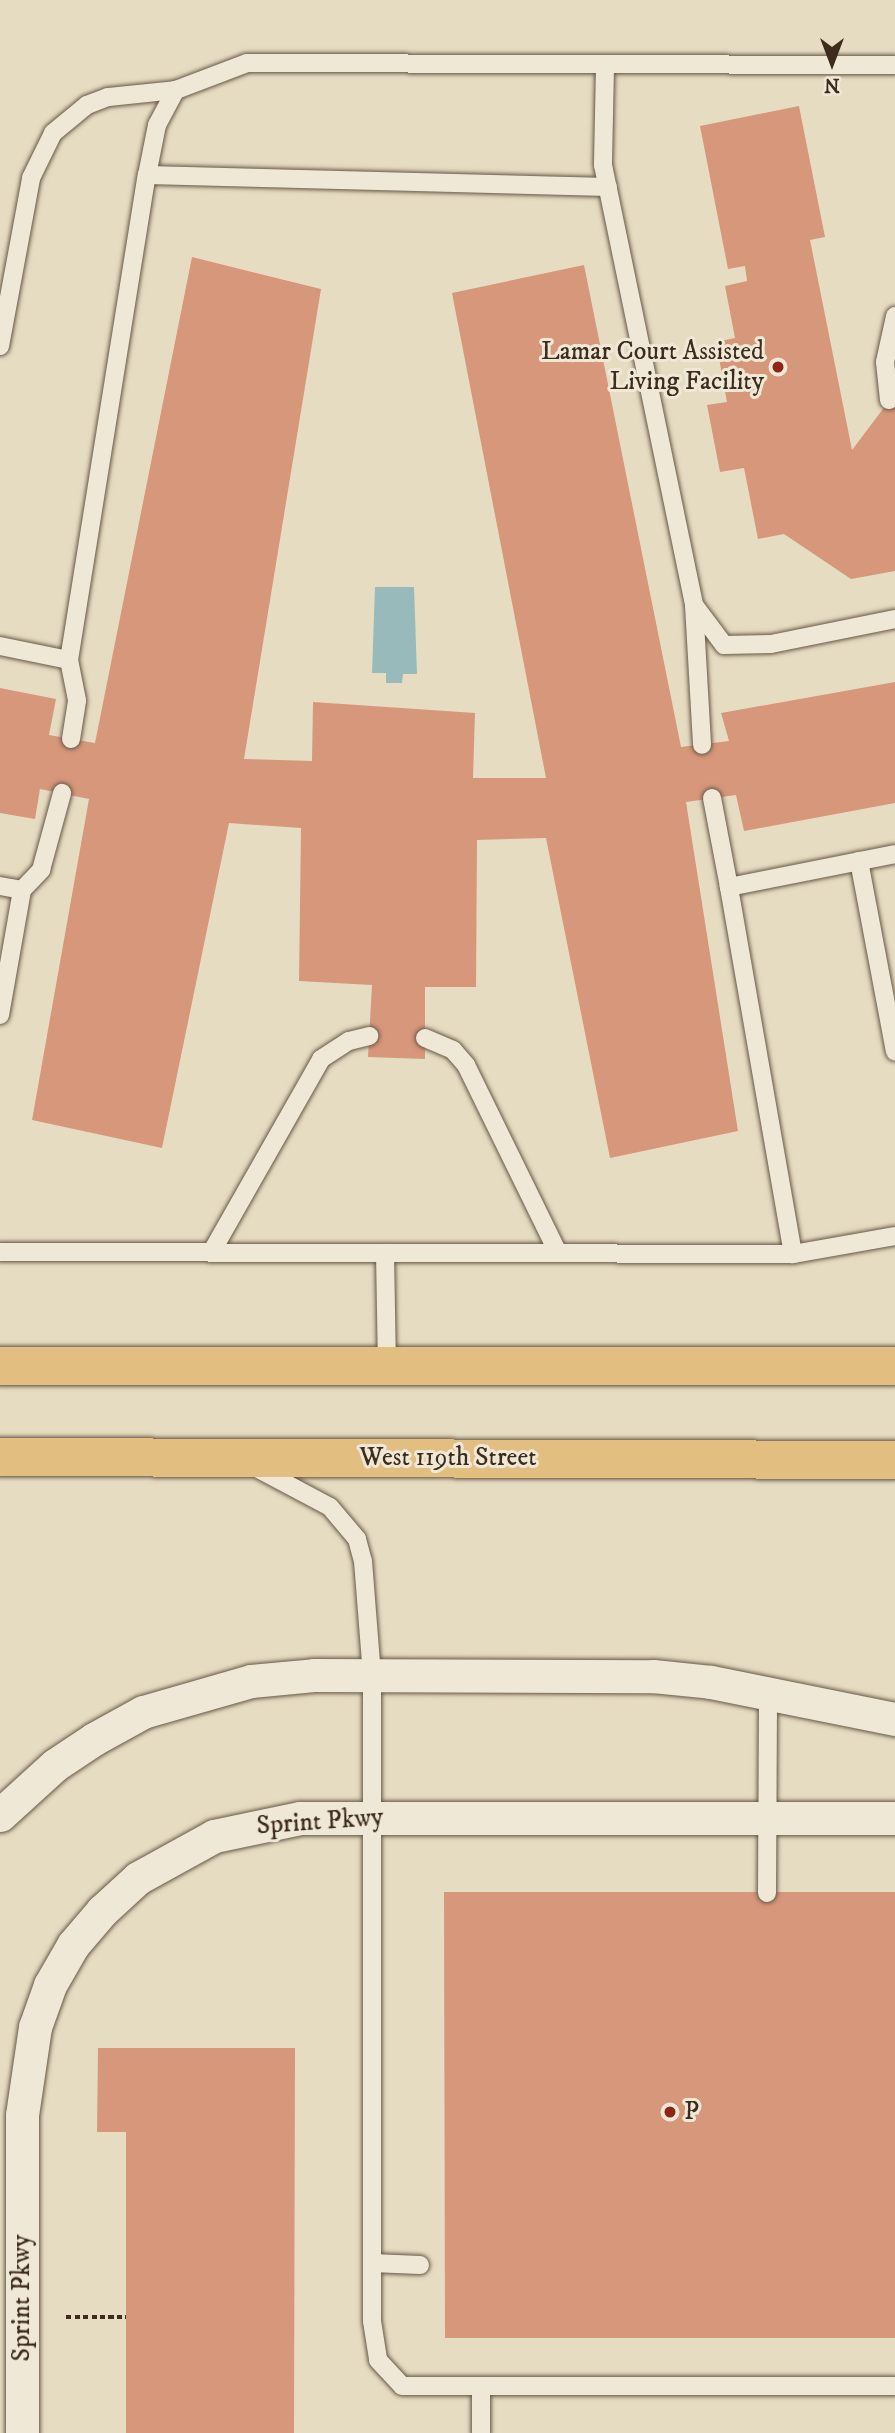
<!DOCTYPE html>
<html>
<head>
<meta charset="utf-8">
<style>
  body { margin:0 }
  #map { position:relative; width:895px; height:2433px; overflow:hidden; background:#e6dcc2; font-family:"IM FELL DW Pica",serif }
  div>[style] { position:absolute }
  [style*='--x'] { left:calc(var(--x)*1px); top:calc(var(--y)*1px); width:calc(var(--w)*1px); rotate:calc(var(--a)*1deg) }
  .water>* { inset:0; background:#99babb }
  .building>* { inset:0; background:#d7977b }
  .path>* { height:4.5px; margin-top:-2.25px; transform-origin:0; background:repeating-linear-gradient(90deg,#3d2c1b 0 5px,transparent 0 8.5px) }
  .roads { filter:drop-shadow(0 0 2px #675845) drop-shadow(0 0 2px #675845) }
  .lane>* { height:18px; margin:-9px; padding:0 9px; transform-origin:9px; border-radius:9px; background:#efe8d7 }
  .street>* { height:33px; margin:-16.5px; padding:0 16.5px; transform-origin:16.5px; border-radius:16.5px; background:#efe8d7 }
  .primary>* { height:38px; margin:-19px; padding:0 19px; transform-origin:19px; border-radius:19px; background:#e3be81 }
  .dots>* { width:19px; height:19px; translate:-50% -50%; box-sizing:border-box; border:4px solid #efe8d7; border-radius:50% }
  span { translate:-50% -50%; white-space:nowrap; text-align:center; line-height:1.15; -webkit-text-stroke:6px #efe8d7; paint-order:stroke }
  .poi-label { font-size:26px; color:#3d2c1b }
  .right { translate:-100% -50%; text-align:right }
  .left { translate:0 -50%; text-align:left }
  .street-label { font-size:26px; color:#3d2c1b }
  .north { position:absolute; left:797px; top:28px; width:70px; height:70px; -webkit-text-stroke:5px #efe8d7; paint-order:stroke; rotate:180deg; font-size:19px; font-weight:700; line-height:28px; text-align:center; color:#3d2c1b }
  .north::after { content:''; display:block; margin:auto; width:24px; height:32px; background:#3d2c1b; clip-path:polygon(50% 0,100% 100%,50% 72%,0 100%) }
</style>
</head>
<body>
<div id="map">
  <div class="water">
    <i style="clip-path:polygon(375px 587px,414px 587px,417px 674px,403px 674px,402px 683px,386px 683px,386px 673px,372px 673px)"></i>
  </div>
  <div class="building">
    <i style="clip-path:polygon(799px 106px,825px 237px,810px 240px,852px 450px,895px 393px,895px 571px,851px 579px,784px 534px,758px 539px,744px 468px,720px 472px,707px 405px,727px 402px,716px 342px,735px 338px,725px 286px,747px 281px,745px 266px,728px 269px,700px 126px)"></i>
    <i style="clip-path:polygon(192px 257px,321px 289px,244px 759px,312px 761px,313px 702px,475px 713px,473px 778px,546px 778px,452px 293px,584px 265px,681px 747px,729px 741px,721px 713px,895px 682px,895px 803px,744px 831px,736px 795px,686px 802px,738px 1131px,610px 1158px,546px 838px,477px 840px,476px 987px,425px 987px,425px 1059px,368px 1057px,372px 985px,299px 981px,301px 828px,229px 823px,162px 1148px,32px 1120px,89px 799px,40px 789px,35px 819px,0 813px,0 688px,56px 699px,49px 735px,95px 743px)"></i>
    <i style="clip-path:polygon(444px 1892px,895px 1892px,895px 2338px,445px 2338px)"></i>
    <i style="clip-path:polygon(98px 2048px,295px 2048px,294px 2433px,126px 2433px,126px 2132px,97px 2132px)"></i>
  </div>
  <div class="path">
    <i style="--x:66;--y:2317;--w:60;--a:0"></i>
  </div>
  <div class="roads">
    <div class="lane">
      <i style="--x:605;--y:67;--w:98;--a:91.2"></i>
      <i style="--x:603;--y:165;--w:449;--a:78.3"></i>
      <i style="--x:694;--y:605;--w:50;--a:53.1"></i>
      <i style="--x:724;--y:645;--w:47;--a:-1.2"></i>
      <i style="--x:771;--y:644;--w:126;--a:-11.4"></i>
      <i style="--x:147;--y:175;--w:461;--a:1.5"></i>
      <i style="--x:0;--y:346;--w:171;--a:-79.5"></i>
      <i style="--x:31;--y:178;--w:50;--a:-63.9"></i>
      <i style="--x:53;--y:133;--w:44;--a:-39.5"></i>
      <i style="--x:87;--y:105;--w:22;--a:-21"></i>
      <i style="--x:108;--y:97;--w:68;--a:-5.9"></i>
      <i style="--x:889;--y:400;--w:38;--a:-96"></i>
      <i style="--x:885;--y:362;--w:47;--a:-77.7"></i>
      <i style="--x:694;--y:605;--w:140;--a:86.7"></i>
      <i style="--x:0;--y:646;--w:70;--a:11.5"></i>
      <i style="--x:71;--y:739;--w:39;--a:-81"></i>
      <i style="--x:77;--y:700;--w:41;--a:-101.3"></i>
      <i style="--x:69;--y:660;--w:491;--a:-80.9"></i>
      <i style="--x:147;--y:175;--w:51;--a:-78.7"></i>
      <i style="--x:157;--y:125;--w:40;--a:-62"></i>
      <i style="--x:176;--y:90;--w:76;--a:-20.8"></i>
      <i style="--x:247;--y:63;--w:648;--a:0.18"></i>
      <i style="--x:712;--y:798;--w:91;--a:79.2"></i>
      <i style="--x:859;--y:861;--w:194;--a:79.3"></i>
      <i style="--x:0;--y:886;--w:22;--a:10"></i>
      <i style="--x:0;--y:1015;--w:127;--a:-80"></i>
      <i style="--x:22;--y:890;--w:28;--a:-46"></i>
      <i style="--x:41;--y:870;--w:80;--a:-74.7"></i>
      <i style="--x:425;--y:1038;--w:30;--a:23"></i>
      <i style="--x:453;--y:1050;--w:20;--a:49"></i>
      <i style="--x:466;--y:1065;--w:209;--a:63.9"></i>
      <i style="--x:0;--y:1252;--w:793;--a:0.14"></i>
      <i style="--x:793;--y:1254;--w:373;--a:-99.9"></i>
      <i style="--x:729;--y:887;--w:169;--a:-11.2"></i>
      <i style="--x:211;--y:1253;--w:223;--a:-60.4"></i>
      <i style="--x:321;--y:1059;--w:33;--a:-33"></i>
      <i style="--x:349;--y:1041;--w:21;--a:-14"></i>
      <i style="--x:385;--y:1253;--w:113;--a:89"></i>
      <i style="--x:793;--y:1254;--w:104;--a:-10"></i>
      <i style="--x:253;--y:1466;--w:87;--a:28"></i>
      <i style="--x:330;--y:1507;--w:42;--a:49.8"></i>
      <i style="--x:357;--y:1539;--w:23;--a:75"></i>
      <i style="--x:363;--y:1561;--w:114;--a:85.5"></i>
      <i style="--x:372;--y:1675;--w:646;--a:90"></i>
      <i style="--x:372;--y:2321;--w:39;--a:81"></i>
      <i style="--x:378;--y:2360;--w:35;--a:47"></i>
      <i style="--x:402;--y:2386;--w:493;--a:0"></i>
      <i style="--x:767;--y:1893;--w:200;--a:-89.7"></i>
      <i style="--x:372;--y:2263;--w:48;--a:2.4"></i>
      <i style="--x:481;--y:2386;--w:47;--a:90"></i>
    </div>
    <div class="street">
      <i style="--x:0;--y:1815;--w:74;--a:-42.3"></i>
      <i style="--x:55;--y:1765;--w:47;--a:-33.7"></i>
      <i style="--x:94;--y:1739;--w:56;--a:-28.9"></i>
      <i style="--x:143;--y:1712;--w:112;--a:-16"></i>
      <i style="--x:251;--y:1681;--w:63;--a:-5.4"></i>
      <i style="--x:314;--y:1675;--w:339;--a:0.2"></i>
      <i style="--x:653;--y:1676;--w:58;--a:5.9"></i>
      <i style="--x:711;--y:1682;--w:188;--a:11.4"></i>
      <i style="--x:22;--y:2433;--w:318;--a:-90"></i>
      <i style="--x:22;--y:2115;--w:89;--a:-81.6"></i>
      <i style="--x:35;--y:2027;--w:45;--a:-70.3"></i>
      <i style="--x:50;--y:1985;--w:46;--a:-60.1"></i>
      <i style="--x:73;--y:1945;--w:45;--a:-49.5"></i>
      <i style="--x:102;--y:1911;--w:49;--a:-42.5"></i>
      <i style="--x:138;--y:1878;--w:87;--a:-28.9"></i>
      <i style="--x:214;--y:1836;--w:88;--a:-11.8"></i>
      <i style="--x:300;--y:1818;--w:595;--a:0"></i>
    </div>
    <div class="primary">
      <i style="--x:0;--y:1366;--w:895;--a:0"></i>
      <i style="--x:0;--y:1457;--w:895;--a:0.19"></i>
    </div>
  </div>
  <div class="dots">
    <i style="left:778px;top:367px;background:#8f2418"></i>
    <i style="left:670px;top:2112px;background:#8f2418"></i>
  </div>
  <div class="poi-label">
    <span class="right" style="left:764px;top:367px">Lamar Court Assisted<br>Living Facility</span>
    <span class="left" style="left:684px;top:2112px">P</span>
  </div>
  <div class="street-label">
    <span style="left:448px;top:1458px">West 119th Street</span>
    <span style="left:320px;top:1822px;rotate:-4deg">Sprint Pkwy</span>
    <span style="left:22px;top:2298px;rotate:-90deg">Sprint Pkwy</span>
  </div>
  <div class="north">N</div>
</div>
</body>
</html>
